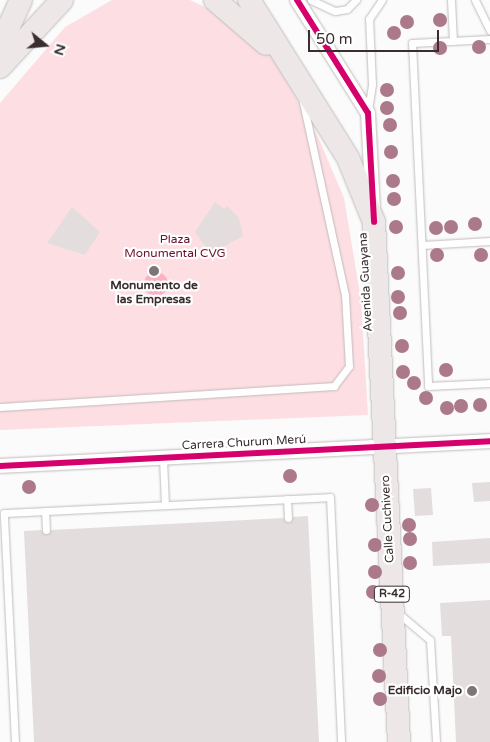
<!DOCTYPE html>
<html>
<head>
<meta charset="utf-8">
<style>
  body { margin:0 }
  #map { position:relative; width:490px; height:742px; overflow:hidden; background:#fbfbfb; font-family:"Varela Round",sans-serif }
  div>[style] { position:absolute }
  [style*='--x'] { left:calc(var(--x)*1px); top:calc(var(--y)*1px); width:calc(var(--w)*1px); rotate:calc(var(--a)*1deg) }
  .green>* { inset:0; background:#fddfe3 }
  .water>* { inset:0; background:#fbb2c0 }
  .round { border-radius:50% }
  .building>* { inset:0; background:#e3ddde }
  .roads { filter:drop-shadow(0 0 1px #c1bbbc) drop-shadow(0 0 1px #c1bbbc) }
  .service>* { height:7px; margin:-3.5px; padding:0 3.5px; transform-origin:3.5px; border-radius:3.5px; background:#fefefe }
  .minor>* { height:14px; margin:-7px; padding:0 7px; transform-origin:7px; border-radius:7px; background:#fefefe }
  .primary>* { height:22px; margin:-11px; padding:0 11px; transform-origin:11px; border-radius:11px; background:#ede7e8 }
  .cycleway>* { height:6px; margin:-3px; padding:0 3px; transform-origin:3px; border-radius:3px; background:#d6006c }
  .trees>* { width:14px; height:14px; margin:-7px; border-radius:50%; background:#ab7989 }
  .dots>* { width:14px; height:14px; translate:-50% -50%; box-sizing:border-box; border:2px solid #fff; border-radius:50% }
  span { translate:-50% -50%; white-space:nowrap; text-align:center; line-height:1.15; -webkit-text-stroke:4.5px #fff; paint-order:stroke }
  .shield-label span { padding:1px 4px; background:#fff; border:1px solid; border-radius:4px; -webkit-text-stroke-width:0 }
  .shield-label { font-size:11px; color:#392d2f; font-weight:700 }
  .park-label { font-size:12px; color:#6a0e2c }
  .street-label { font-size:12px; color:#392d2f }
  .poi-label { font-size:12px; color:#392d2f; font-weight:700 }
  .right { translate:-100% -50%; text-align:right }
  .north { position:absolute; left:20px; top:20px; width:50px; height:50px; -webkit-text-stroke:4px #fff; paint-order:stroke; rotate:107deg; font-size:14px; font-weight:700; line-height:20px; text-align:center; color:#392d2f }
  .north::after { content:''; display:block; margin:auto; width:18px; height:22px; background:#392d2f; clip-path:polygon(50% 0,100% 100%,50% 72%,0 100%) }
  .scale { position:absolute; left:308px; top:30px; width:131px; height:22px; box-sizing:border-box; border:2px solid #392d2f; border-top:0; padding-left:6px; font-size:15px; line-height:18px; white-space:nowrap; color:#392d2f; -webkit-text-stroke:4px #fff; paint-order:stroke }
</style>
</head>
<body>
<div id="map">
  <div class="green">
    <i style="clip-path:polygon(112px 0,190px 0,205px 7px,252px 38px,271px 56px,290px 87px,319px 139px,344px 198px,361px 300px,368px 415px,0 430px,0 103px,65px 27px)"></i>
  </div>
  <div class="water">
    <i class="round" style="left:144px;top:272px;width:24px;height:24px"></i>
  </div>
  <div class="building">
    <i style="clip-path:polygon(215px 202px,224px 209px,227px 206px,239px 218px,243px 236px,211px 254px,195px 232px)"></i>
    <i style="clip-path:polygon(72px 207px,100px 232px,85px 255px,47px 243px)"></i>
    <i style="clip-path:polygon(490px 482px,490px 501px,474px 502px,472px 483px)"></i>
    <i style="clip-path:polygon(431px 488px,433px 515px,415px 516px,413px 489px)"></i>
    <i style="clip-path:polygon(308px 516px,319px 742px,34px 742px,24px 531px,41px 530px,46px 535px,51px 530px,283px 518px,289px 523px,293px 517px)"></i>
    <i style="clip-path:polygon(490px 538px,490px 563px,433px 566px,432px 542px)"></i>
    <i style="clip-path:polygon(490px 600px,490px 742px,456px 742px,451px 636px,442px 636px,440px 603px)"></i>
  </div>
  <div class="roads">
    <div class="service">
      <i style="--x:311;--y:0;--w:26;--a:25"></i>
      <i style="--x:335;--y:11;--w:12;--a:-9"></i>
      <i style="--x:347;--y:9;--w:13;--a:-45"></i>
      <i style="--x:451;--y:0;--w:41;--a:87.2"></i>
      <i style="--x:475;--y:0;--w:34;--a:64"></i>
      <i style="--x:490;--y:39;--w:78;--a:177.1"></i>
      <i style="--x:412;--y:43;--w:343;--a:87.3"></i>
      <i style="--x:428;--y:386;--w:62;--a:-2.8"></i>
      <i style="--x:368;--y:110;--w:26;--a:-81"></i>
      <i style="--x:372;--y:84;--w:65;--a:-92.6"></i>
      <i style="--x:369;--y:19;--w:23;--a:-56"></i>
      <i style="--x:422;--y:245;--w:68;--a:-3.4"></i>
      <i style="--x:0;--y:407;--w:335;--a:-3.6"></i>
      <i style="--x:334;--y:386;--w:25;--a:-53"></i>
      <i style="--x:349;--y:366;--w:71;--a:-93.2"></i>
      <i style="--x:345;--y:295;--w:198;--a:-102.3"></i>
      <i style="--x:163;--y:458;--w:47;--a:87.6"></i>
      <i style="--x:287;--y:499;--w:19;--a:87"></i>
      <i style="--x:45;--y:511;--w:19;--a:87"></i>
      <i style="--x:398;--y:613;--w:42;--a:40.2"></i>
      <i style="--x:430;--y:640;--w:102;--a:86.6"></i>
      <i style="--x:15;--y:742;--w:229;--a:-92.8"></i>
      <i style="--x:4;--y:513;--w:326;--a:-2.8"></i>
      <i style="--x:330;--y:497;--w:245;--a:87.4"></i>
    </div>
    <div class="minor">
      <i style="--x:297;--y:0;--w:133;--a:57.9"></i>
      <i style="--x:368;--y:113;--w:94;--a:87"></i>
      <i style="--x:0;--y:466;--w:491;--a:-2.9"></i>
    </div>
    <div class="primary">
      <i style="--x:215;--y:0;--w:67;--a:40.8"></i>
      <i style="--x:249;--y:0;--w:186;--a:57.9"></i>
      <i style="--x:348;--y:158;--w:69;--a:67.9"></i>
      <i style="--x:374;--y:222;--w:521;--a:87.25"></i>
      <i style="--x:0;--y:46;--w:51;--a:-65.5"></i>
      <i style="--x:0;--y:67;--w:91;--a:-47.2"></i>
    </div>
  </div>
  <div class="cycleway">
    <i style="--x:297;--y:0;--w:133;--a:57.9"></i>
    <i style="--x:368;--y:113;--w:109;--a:86.8"></i>
    <i style="--x:0;--y:466;--w:491;--a:-2.9"></i>
  </div>
  <div class="trees">
    <i style="left:440px;top:20px"></i>
    <i style="left:407px;top:22px"></i>
    <i style="left:394px;top:33px"></i>
    <i style="left:479px;top:47px"></i>
    <i style="left:440px;top:48px"></i>
    <i style="left:387px;top:90px"></i>
    <i style="left:387px;top:108px"></i>
    <i style="left:390px;top:125px"></i>
    <i style="left:391px;top:152px"></i>
    <i style="left:393px;top:181px"></i>
    <i style="left:394px;top:199px"></i>
    <i style="left:475px;top:224px"></i>
    <i style="left:396px;top:227px"></i>
    <i style="left:451px;top:227px"></i>
    <i style="left:436px;top:228px"></i>
    <i style="left:437px;top:255px"></i>
    <i style="left:481px;top:255px"></i>
    <i style="left:398px;top:273px"></i>
    <i style="left:398px;top:297px"></i>
    <i style="left:400px;top:313px"></i>
    <i style="left:402px;top:346px"></i>
    <i style="left:446px;top:370px"></i>
    <i style="left:403px;top:372px"></i>
    <i style="left:414px;top:383px"></i>
    <i style="left:426px;top:398px"></i>
    <i style="left:480px;top:405px"></i>
    <i style="left:461px;top:406px"></i>
    <i style="left:447px;top:408px"></i>
    <i style="left:290px;top:476px"></i>
    <i style="left:29px;top:487px"></i>
    <i style="left:372px;top:505px"></i>
    <i style="left:409px;top:525px"></i>
    <i style="left:410px;top:539px"></i>
    <i style="left:375px;top:545px"></i>
    <i style="left:410px;top:563px"></i>
    <i style="left:375px;top:572px"></i>
    <i style="left:373px;top:592px"></i>
    <i style="left:380px;top:650px"></i>
    <i style="left:379px;top:676px"></i>
    <i style="left:380px;top:699px"></i>
  </div>
  <div class="dots">
    <i style="left:154px;top:271px;background:#7d7576"></i>
    <i style="left:472px;top:691px;background:#7d7576"></i>
  </div>
  <div class="shield-label">
    <span style="left:392px;top:594px">R-42</span>
  </div>
  <div class="park-label">
    <span style="left:175px;top:247px">Plaza<br>Monumental CVG</span>
  </div>
  <div class="street-label">
    <span style="left:366px;top:282px;rotate:-93deg">Avenida Guayana</span>
    <span style="left:244px;top:443px;rotate:-3deg">Carrera Churum Merú</span>
    <span style="left:388px;top:519px;rotate:-93deg">Calle Cuchivero</span>
  </div>
  <div class="poi-label">
    <span style="left:154px;top:293px">Monumento de<br>las Empresas</span>
    <span class="right" style="left:462px;top:691px">Edificio Majo</span>
  </div>
  <div class="north">N</div>
  <div class="scale">50 m</div>
</div>
</body>
</html>
